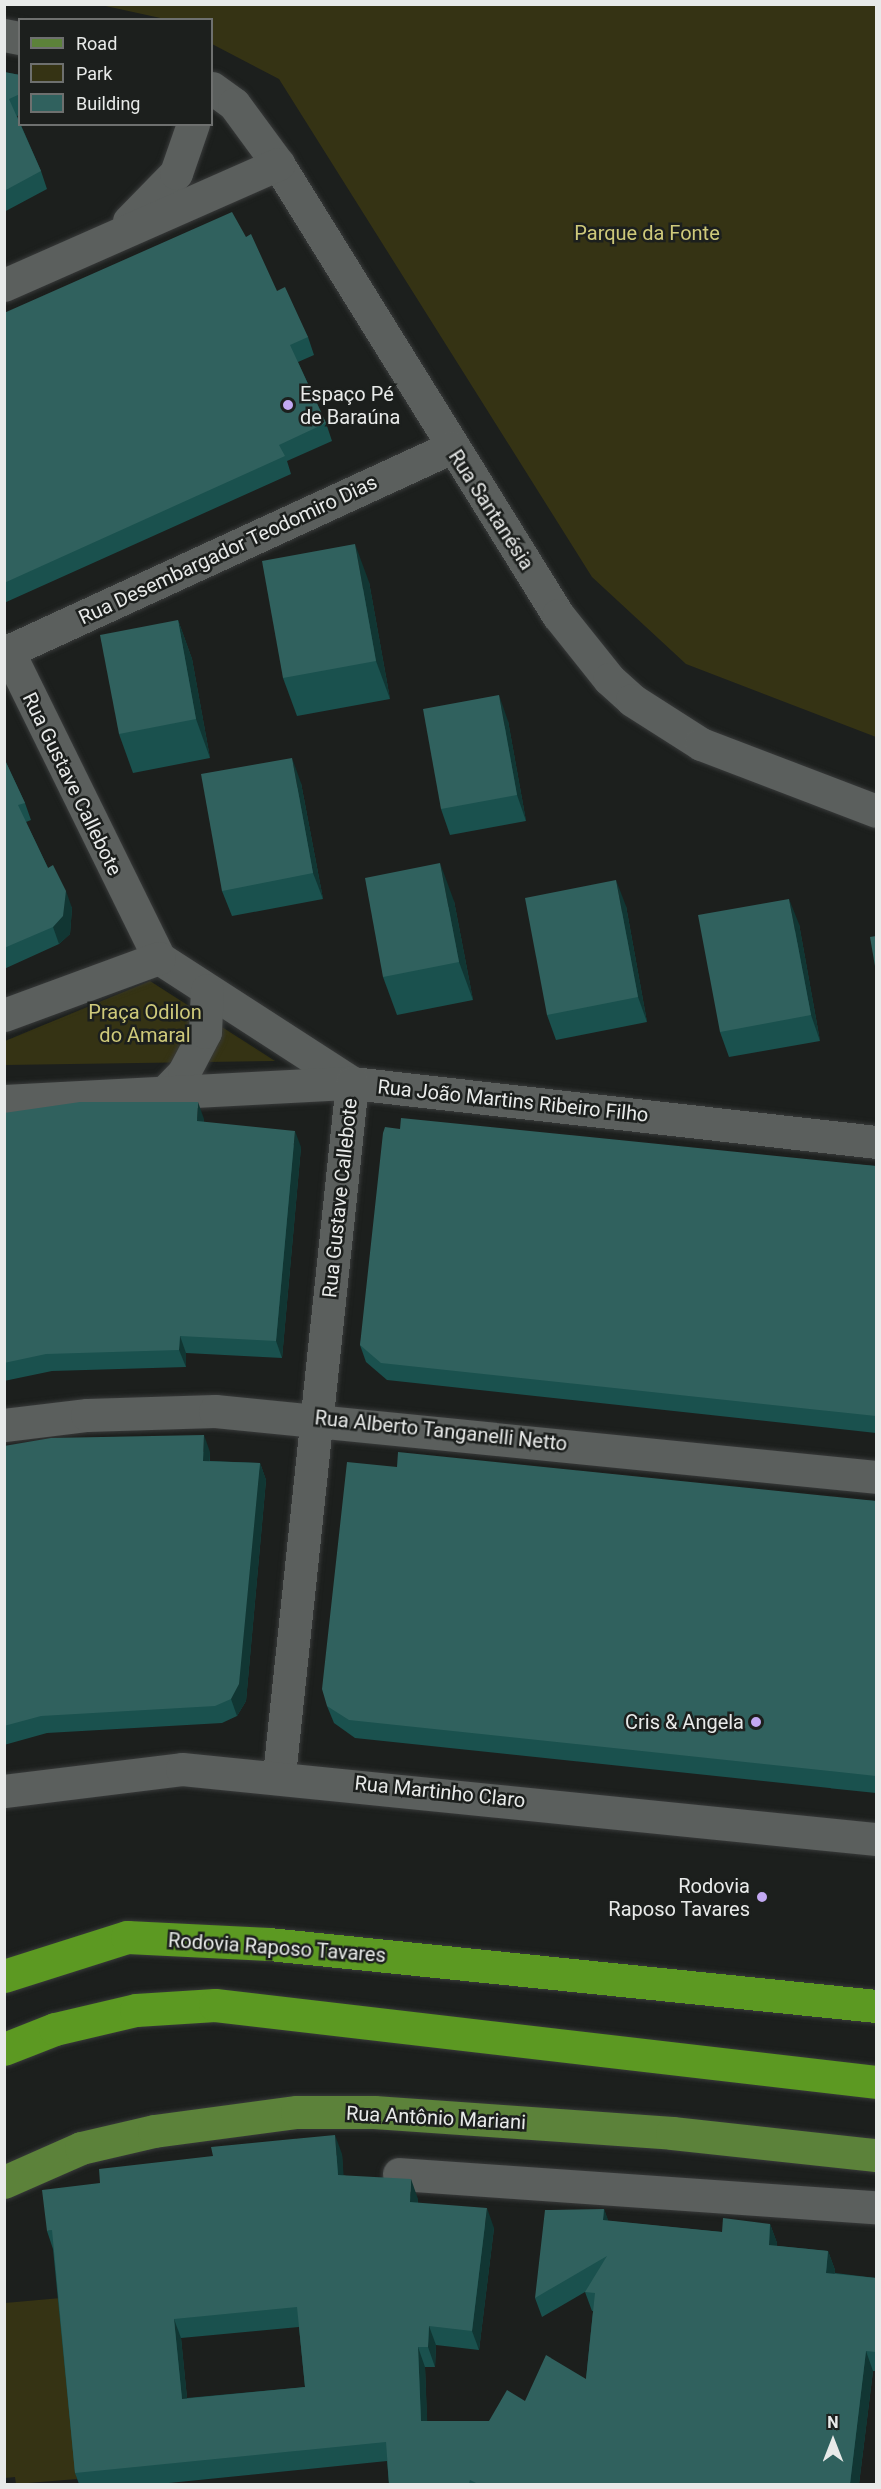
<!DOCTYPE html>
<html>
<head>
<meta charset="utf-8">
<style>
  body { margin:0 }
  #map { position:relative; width:881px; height:2489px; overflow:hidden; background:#1c1f1d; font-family:Roboto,sans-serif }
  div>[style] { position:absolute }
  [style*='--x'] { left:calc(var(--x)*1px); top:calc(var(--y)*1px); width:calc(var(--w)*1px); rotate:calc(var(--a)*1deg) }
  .green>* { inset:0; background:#353314 }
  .roads { filter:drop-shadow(0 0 2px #383a3a) drop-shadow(0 0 2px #383a3a) }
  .minor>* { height:33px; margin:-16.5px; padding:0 16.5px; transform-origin:16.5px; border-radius:16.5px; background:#5b5f5d }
  .major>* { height:33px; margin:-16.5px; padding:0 16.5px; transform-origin:16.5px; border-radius:16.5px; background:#5c823a }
  .highway>* { height:33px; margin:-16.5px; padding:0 16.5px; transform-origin:16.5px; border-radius:16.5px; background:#5c9922 }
  .wall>* { inset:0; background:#1a514e }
  .shaded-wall>* { inset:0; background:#113633 }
  .building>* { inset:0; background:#30615e }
  .dots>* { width:16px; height:16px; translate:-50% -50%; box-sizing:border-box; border:3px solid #1c1f1d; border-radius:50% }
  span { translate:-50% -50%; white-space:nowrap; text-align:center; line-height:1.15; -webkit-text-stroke:5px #1c1f1d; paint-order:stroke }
  .park-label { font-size:20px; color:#cec97a }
  .poi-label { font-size:20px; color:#e8eae9 }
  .left { translate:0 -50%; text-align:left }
  .right { translate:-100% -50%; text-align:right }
  .street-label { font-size:20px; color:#e8eae9 }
  .frame { position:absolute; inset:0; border:6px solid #e8eae9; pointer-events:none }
  .legend { position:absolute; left:18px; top:18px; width:195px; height:108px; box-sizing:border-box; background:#1c1f1d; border:2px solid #6e706f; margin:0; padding:8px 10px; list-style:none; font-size:18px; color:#e8eae9 }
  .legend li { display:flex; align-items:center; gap:12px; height:30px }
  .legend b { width:30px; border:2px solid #6e706f }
  .north { position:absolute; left:803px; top:2411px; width:60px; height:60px; -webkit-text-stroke:4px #1c1f1d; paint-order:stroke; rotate:0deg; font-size:16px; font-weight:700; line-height:24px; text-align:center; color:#e8eae9 }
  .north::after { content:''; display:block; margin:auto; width:21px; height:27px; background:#e8eae9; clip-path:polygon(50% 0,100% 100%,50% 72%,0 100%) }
</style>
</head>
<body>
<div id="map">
  <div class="green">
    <i style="clip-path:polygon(101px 5px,876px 5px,876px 737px,686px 664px,592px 577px,279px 79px,212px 44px,212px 20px,165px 19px)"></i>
    <i style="clip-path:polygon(150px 981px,275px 1061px,5px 1065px,5px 1041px)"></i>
    <i style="clip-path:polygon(61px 2298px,77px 2479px,16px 2484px,15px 2477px,5px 2478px,5px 2303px)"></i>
  </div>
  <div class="roads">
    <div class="minor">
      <i style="--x:4;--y:35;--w:16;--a:11"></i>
      <i style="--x:212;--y:88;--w:27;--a:36"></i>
      <i style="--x:234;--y:104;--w:74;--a:53.7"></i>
      <i style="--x:278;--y:164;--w:531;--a:58.17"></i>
      <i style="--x:558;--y:615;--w:82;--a:51.4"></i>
      <i style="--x:609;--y:679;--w:31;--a:42"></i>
      <i style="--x:632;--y:700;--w:82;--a:32.5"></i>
      <i style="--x:701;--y:744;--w:187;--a:20.9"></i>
      <i style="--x:129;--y:221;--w:67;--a:-45.6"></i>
      <i style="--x:176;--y:173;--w:52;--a:-70.9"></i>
      <i style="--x:4;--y:285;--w:300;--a:-23.8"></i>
      <i style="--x:8;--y:651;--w:342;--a:63.8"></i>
      <i style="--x:159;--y:958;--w:230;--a:32.9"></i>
      <i style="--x:4;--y:653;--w:492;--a:-24.7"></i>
      <i style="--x:4;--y:1015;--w:165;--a:-20.2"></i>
      <i style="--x:164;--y:1093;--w:29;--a:-46"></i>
      <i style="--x:184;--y:1072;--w:45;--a:-62.3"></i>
      <i style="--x:205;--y:1032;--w:42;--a:-87.3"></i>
      <i style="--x:4;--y:1101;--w:348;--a:-3"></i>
      <i style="--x:352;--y:1083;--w:527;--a:6.42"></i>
      <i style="--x:4;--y:1425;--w:84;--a:-6.9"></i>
      <i style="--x:87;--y:1415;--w:128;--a:-1.8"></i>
      <i style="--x:215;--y:1411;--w:664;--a:5.7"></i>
      <i style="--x:279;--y:1775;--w:696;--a:-83.98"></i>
      <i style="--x:4;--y:1791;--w:179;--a:-7"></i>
      <i style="--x:182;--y:1769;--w:698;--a:5.76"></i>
      <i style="--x:399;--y:2174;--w:478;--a:4"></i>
    </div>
    <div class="major">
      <i style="--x:4;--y:2182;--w:84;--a:-23.8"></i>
      <i style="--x:81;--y:2148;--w:75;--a:-13.1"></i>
      <i style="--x:154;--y:2131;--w:144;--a:-7.6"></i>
      <i style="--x:297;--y:2112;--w:77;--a:0"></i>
      <i style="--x:374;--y:2112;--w:299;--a:4"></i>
      <i style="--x:672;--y:2133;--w:205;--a:6.2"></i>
    </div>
    <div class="highway">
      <i style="--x:4;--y:1976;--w:129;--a:-17.6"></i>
      <i style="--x:127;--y:1937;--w:142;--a:2.8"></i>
      <i style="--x:269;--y:1944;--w:610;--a:5.83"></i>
      <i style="--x:4;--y:2049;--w:55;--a:-21.4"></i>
      <i style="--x:55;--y:2029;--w:83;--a:-13.2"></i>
      <i style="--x:136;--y:2010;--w:79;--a:-3.6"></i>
      <i style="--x:215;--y:2005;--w:665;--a:6.64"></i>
    </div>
  </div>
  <div class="wall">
    <i style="clip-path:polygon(4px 72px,20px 75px,20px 115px,17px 116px,41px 171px,47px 189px,4px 212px)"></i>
    <i style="clip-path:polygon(277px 291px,308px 337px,314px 355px,298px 362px,326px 423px,332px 441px,287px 461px,291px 474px,4px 603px,4px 313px)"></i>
    <i style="clip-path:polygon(369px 582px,390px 699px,297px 716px,283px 678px)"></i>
    <i style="clip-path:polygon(178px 620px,192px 659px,210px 758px,133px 773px,119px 734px)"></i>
    <i style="clip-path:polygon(508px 721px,526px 821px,450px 835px,441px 809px)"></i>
    <i style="clip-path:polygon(4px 758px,25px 803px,31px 820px,26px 822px,48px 868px,72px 908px,70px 934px,59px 944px,4px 969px)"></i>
    <i style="clip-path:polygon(301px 783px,323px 899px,232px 916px,222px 891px)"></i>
    <i style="clip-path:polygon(454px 901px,473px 1000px,397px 1015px,383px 977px)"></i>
    <i style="clip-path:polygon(626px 906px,647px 1022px,556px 1040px,547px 1015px)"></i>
    <i style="clip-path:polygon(799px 924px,820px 1041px,729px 1057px,720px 1032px)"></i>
    <i style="clip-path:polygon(4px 1113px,204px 1119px,204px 1122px,301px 1147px,282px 1358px,186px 1353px,186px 1367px,52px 1371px,4px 1381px)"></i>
    <i style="clip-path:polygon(400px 1129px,876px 1166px,876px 1433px,387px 1380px,366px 1362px,360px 1345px)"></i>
    <i style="clip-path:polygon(4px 1446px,210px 1452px,210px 1461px,260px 1463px,266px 1480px,246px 1701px,237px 1716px,222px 1723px,47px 1733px,4px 1745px)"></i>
    <i style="clip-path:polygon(397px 1467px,876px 1501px,876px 1793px,355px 1738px,334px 1723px,327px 1706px)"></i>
    <i style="clip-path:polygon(evenodd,342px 2154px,343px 2175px,418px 2199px,418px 2203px,494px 2228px,479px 2350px,436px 2345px,435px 2367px,425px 2367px,427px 2421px,489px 2421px,525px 2401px,586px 2379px,593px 2311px,592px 2311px,585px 2292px,542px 2317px,535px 2298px,604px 2209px,608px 2221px,722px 2232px,770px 2224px,777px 2243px,777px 2246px,828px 2251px,835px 2270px,835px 2273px,876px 2278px,876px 2371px,873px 2371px,859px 2484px,389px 2484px,387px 2461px,159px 2484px,79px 2484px,75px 2473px,53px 2249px,47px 2231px,342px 2154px,299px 2327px,305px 2387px,187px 2398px,181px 2338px,299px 2327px)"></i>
  </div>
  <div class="shaded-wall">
    <i style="clip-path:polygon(355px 544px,369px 582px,390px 699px,376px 661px)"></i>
    <i style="clip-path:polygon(178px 620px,192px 659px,210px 758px,196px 719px)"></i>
    <i style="clip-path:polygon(499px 695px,508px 721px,526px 821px,517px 795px)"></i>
    <i style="clip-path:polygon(292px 758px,301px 783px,323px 899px,313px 873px)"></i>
    <i style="clip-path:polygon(440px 863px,454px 901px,473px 1000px,459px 962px)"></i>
    <i style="clip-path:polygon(616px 880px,626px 906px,647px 1022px,638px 997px)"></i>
    <i style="clip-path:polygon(66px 891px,72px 908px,70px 934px,59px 944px,53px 927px)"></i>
    <i style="clip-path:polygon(789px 899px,799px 924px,820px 1041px,811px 1015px)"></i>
    <i style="clip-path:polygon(198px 1102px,204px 1119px,203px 1138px,197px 1121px)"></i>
    <i style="clip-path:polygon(295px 1131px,301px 1147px,282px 1358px,276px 1341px)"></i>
    <i style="clip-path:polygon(180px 1336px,186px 1353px,186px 1367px,179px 1350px)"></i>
    <i style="clip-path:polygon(204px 1435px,210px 1452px,209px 1478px,203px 1461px)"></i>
    <i style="clip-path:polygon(260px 1463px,266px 1480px,246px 1701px,237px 1716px,231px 1699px)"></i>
    <i style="clip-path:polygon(335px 2135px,342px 2154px,345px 2194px,338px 2175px)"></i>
    <i style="clip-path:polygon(411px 2179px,418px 2199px,417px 2222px,410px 2202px)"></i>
    <i style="clip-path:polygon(487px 2208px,494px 2228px,479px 2350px,472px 2331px)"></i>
    <i style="clip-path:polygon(604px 2209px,611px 2228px,603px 2220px)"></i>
    <i style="clip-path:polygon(770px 2224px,777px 2243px,776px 2264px,769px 2245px)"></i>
    <i style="clip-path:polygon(828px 2251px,835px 2270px,833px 2292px,826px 2273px)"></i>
    <i style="clip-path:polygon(174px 2319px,181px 2338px,189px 2418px,182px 2399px)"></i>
    <i style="clip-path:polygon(429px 2326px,436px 2345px,435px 2367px,428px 2347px)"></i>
    <i style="clip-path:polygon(418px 2347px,425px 2367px,428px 2440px,421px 2421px)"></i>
    <i style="clip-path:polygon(866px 2351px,873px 2371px,859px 2484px,850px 2484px)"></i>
  </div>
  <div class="building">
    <i style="clip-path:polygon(4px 72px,20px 75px,20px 94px,9px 99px,41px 171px,4px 191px)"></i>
    <i style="clip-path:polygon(232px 212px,246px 237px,251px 234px,277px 291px,285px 287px,308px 337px,290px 345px,326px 423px,279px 445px,285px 456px,4px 583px,4px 313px)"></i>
    <i style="clip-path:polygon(355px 544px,376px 661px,283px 678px,262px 561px)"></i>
    <i style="clip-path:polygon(178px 620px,196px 719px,119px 734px,100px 635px)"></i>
    <i style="clip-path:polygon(499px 695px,517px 795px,441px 809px,423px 709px)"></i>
    <i style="clip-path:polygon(4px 758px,25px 803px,18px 805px,48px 868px,53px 865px,66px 891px,63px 916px,53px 927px,4px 948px)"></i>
    <i style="clip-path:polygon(292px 758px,313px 873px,222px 891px,201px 774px)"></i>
    <i style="clip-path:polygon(440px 863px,459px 962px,383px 977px,365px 878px)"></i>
    <i style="clip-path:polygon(616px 880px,638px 997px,547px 1015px,525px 898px)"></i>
    <i style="clip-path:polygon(789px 899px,811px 1015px,720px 1032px,698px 915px)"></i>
    <i style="clip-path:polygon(876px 936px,876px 972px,870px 937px)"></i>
    <i style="clip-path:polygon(80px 1102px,198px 1102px,197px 1121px,295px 1131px,276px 1341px,180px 1336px,179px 1350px,46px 1354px,4px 1363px,4px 1113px)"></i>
    <i style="clip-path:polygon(401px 1118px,876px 1166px,876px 1416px,381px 1363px,360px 1345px,383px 1133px,385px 1127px,400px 1129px)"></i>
    <i style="clip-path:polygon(204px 1435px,203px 1461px,260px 1463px,239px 1684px,231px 1699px,215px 1706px,41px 1716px,4px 1726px,4px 1446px,51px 1438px)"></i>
    <i style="clip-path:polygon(398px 1452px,876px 1501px,876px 1776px,349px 1720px,327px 1706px,322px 1689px,347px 1462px,397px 1467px)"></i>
    <i style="clip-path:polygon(evenodd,335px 2135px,338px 2175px,411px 2179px,410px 2202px,487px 2208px,472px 2331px,429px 2326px,428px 2347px,418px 2347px,421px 2421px,489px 2421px,507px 2390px,525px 2401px,546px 2355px,586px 2379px,595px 2293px,585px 2292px,607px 2256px,535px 2298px,545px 2210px,604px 2209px,603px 2220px,722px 2232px,723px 2218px,770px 2224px,769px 2245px,828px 2251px,826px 2273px,876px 2278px,876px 2352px,866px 2351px,850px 2484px,478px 2484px,470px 2480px,469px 2484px,389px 2484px,386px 2442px,75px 2473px,52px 2230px,47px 2231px,42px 2190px,100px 2183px,99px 2169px,213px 2156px,211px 2147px,335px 2135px,297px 2307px,305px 2387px,182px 2399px,174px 2319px,297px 2307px)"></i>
  </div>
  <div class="dots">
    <i style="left:288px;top:405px;background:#c2a8f2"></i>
    <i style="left:756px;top:1722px;background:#c2a8f2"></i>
    <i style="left:762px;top:1897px;background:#c2a8f2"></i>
  </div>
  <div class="park-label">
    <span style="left:647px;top:233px">Parque da Fonte</span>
    <span style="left:145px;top:1024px">Praça Odilon<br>do Amaral</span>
  </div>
  <div class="poi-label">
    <span class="left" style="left:300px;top:406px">Espaço Pé<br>de Baraúna</span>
    <span class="right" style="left:744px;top:1722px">Cris &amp; Angela</span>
    <span class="right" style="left:750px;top:1898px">Rodovia<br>Raposo Tavares</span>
  </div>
  <div class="street-label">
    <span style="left:491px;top:510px;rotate:57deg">Rua Santanésia</span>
    <span style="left:228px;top:550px;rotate:-25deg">Rua Desembargador Teodomiro Dias</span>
    <span style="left:72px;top:784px;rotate:64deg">Rua Gustave Callebote</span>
    <span style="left:513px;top:1101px;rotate:6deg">Rua João Martins Ribeiro Filho</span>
    <span style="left:340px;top:1198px;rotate:-84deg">Rua Gustave Callebote</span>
    <span style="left:441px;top:1431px;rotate:6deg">Rua Alberto Tanganelli Netto</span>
    <span style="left:440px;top:1792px;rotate:6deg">Rua Martinho Claro</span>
    <span style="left:277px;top:1948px;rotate:4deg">Rodovia Raposo Tavares</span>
    <span style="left:436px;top:2118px;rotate:3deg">Rua Antônio Mariani</span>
  </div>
  <div class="frame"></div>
  <ul class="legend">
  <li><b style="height:8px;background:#5c823a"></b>Road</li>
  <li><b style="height:16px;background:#353314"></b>Park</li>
  <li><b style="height:16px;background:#30615e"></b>Building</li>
  </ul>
  <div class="north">N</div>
</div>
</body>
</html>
